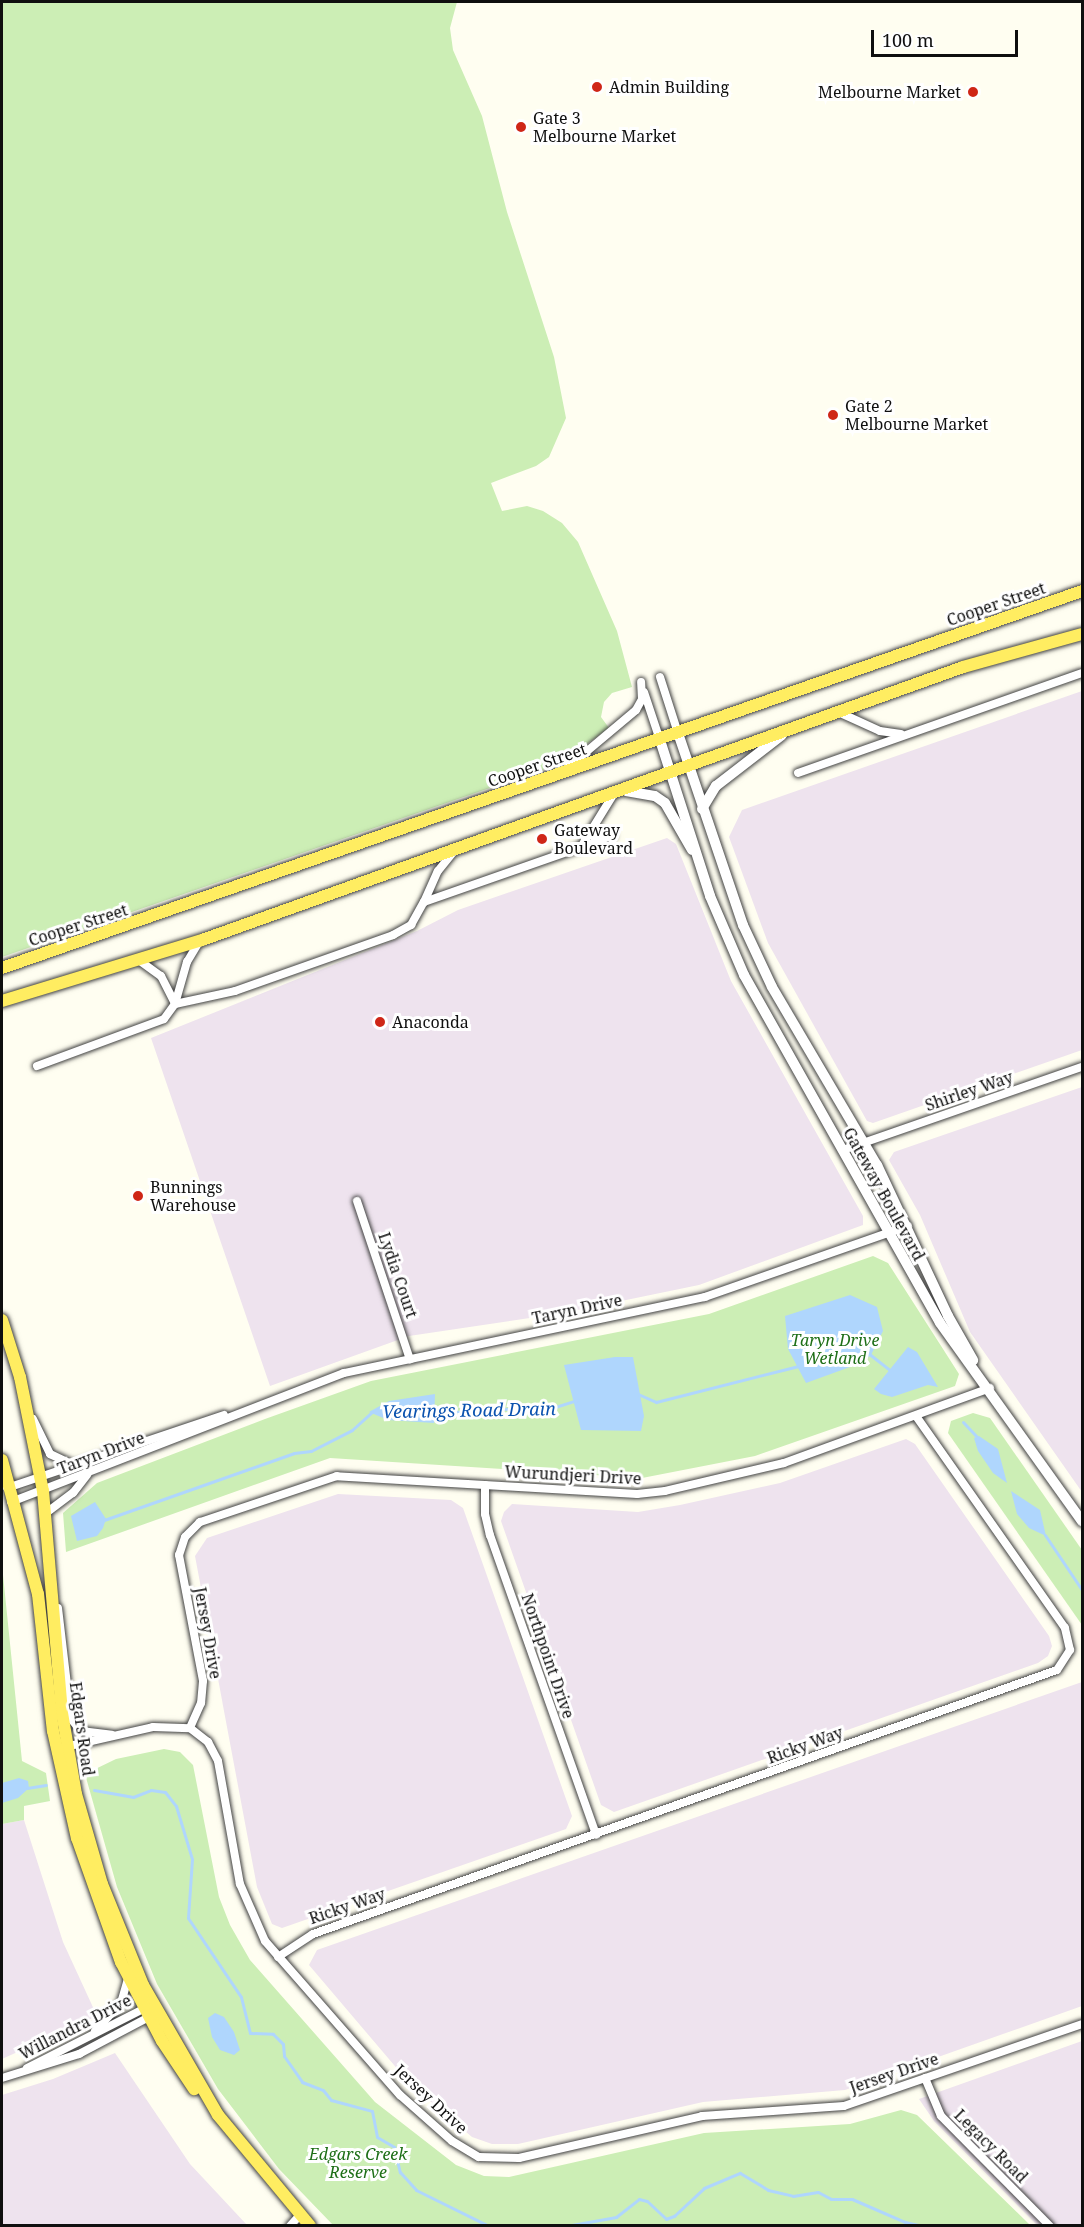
<!DOCTYPE html>
<html>
<head>
<meta charset="utf-8">
<style>
  body { margin:0 }
  #map { position:relative; width:1084px; height:2227px; overflow:hidden; background:#fffef1; font-family:"Noto Serif",serif }
  div>[style] { position:absolute }
  [style*='--x'] { left:calc(var(--x)*1px); top:calc(var(--y)*1px); width:calc(var(--w)*1px); rotate:calc(var(--a)*1deg) }
  .industrial>* { inset:0; background:#eee3ee }
  .green>* { inset:0; background:#cceeb5 }
  .water>* { inset:0; background:#afd6fd }
  .stream>* { height:3px; margin:-1.5px; padding:0 1.5px; transform-origin:1.5px; border-radius:1.5px; background:#afd6fd }
  .roads { filter:drop-shadow(0 0 2px #424242) drop-shadow(0 0 2px #424242) }
  .minor>* { height:8px; margin:-4px; padding:0 4px; transform-origin:4px; border-radius:4px; background:#fff }
  .tertiary>* { height:10px; margin:-5px; padding:0 5px; transform-origin:5px; border-radius:5px; background:#fff }
  .primary>* { height:12px; margin:-6px; padding:0 6px; transform-origin:6px; border-radius:6px; background:#ffed61 }
  .dots>* { width:16px; height:16px; translate:-50% -50%; box-sizing:border-box; border:3px solid #fff; border-radius:50% }
  span { translate:-50% -50%; white-space:nowrap; text-align:center; line-height:1.15; -webkit-text-stroke:6px #fff; paint-order:stroke }
  .poi-label { font-size:16px; color:#0f0f0f }
  .left { translate:0 -50%; text-align:left }
  .right { translate:-100% -50%; text-align:right }
  .street-label { font-size:16px; color:#0f0f0f }
  .park-label { font-size:16px; color:#1e6f17; font-style:italic }
  .water-label { font-size:18px; color:#0a52af; font-style:italic }
  .frame { position:absolute; inset:0; border:3px solid #0f0f0f; pointer-events:none }
  .scale { position:absolute; left:871px; top:30px; width:147px; height:27px; box-sizing:border-box; border:3px solid #0f0f0f; border-top:0; padding-left:8px; font-size:18px; line-height:21px; white-space:nowrap; color:#0f0f0f; -webkit-text-stroke:4px #fff; paint-order:stroke }
</style>
</head>
<body>
<div id="map">
  <div class="industrial">
    <i style="clip-path:polygon(1082px 691px,1082px 1050px,873px 1123px,867px 1121px,768px 943px,729px 837px,742px 810px)"></i>
    <i style="clip-path:polygon(667px 838px,676px 844px,731px 981px,863px 1216px,863px 1225px,699px 1285px,563px 1313px,409px 1336px,270px 1386px,151px 1038px,417px 931px,458px 910px)"></i>
    <i style="clip-path:polygon(1082px 1087px,1082px 1492px,970px 1332px,920px 1215px,889px 1160px,894px 1152px)"></i>
    <i style="clip-path:polygon(906px 1439px,915px 1444px,1049px 1636px,1052px 1646px,1048px 1656px,1038px 1663px,614px 1812px,601px 1805px,501px 1521px,504px 1512px,512px 1504px,638px 1512px,680px 1505px,780px 1483px)"></i>
    <i style="clip-path:polygon(338px 1494px,451px 1500px,463px 1508px,572px 1816px,566px 1829px,282px 1928px,272px 1924px,257px 1887px,195px 1556px,207px 1538px)"></i>
    <i style="clip-path:polygon(1082px 1682px,1082px 2006px,845px 2090px,703px 2102px,518px 2144px,492px 2144px,472px 2137px,411px 2085px,309px 1965px,317px 1950px)"></i>
    <i style="clip-path:polygon(24px 1820px,63px 1942px,97px 2016px,2px 2059px,2px 1824px)"></i>
    <i style="clip-path:polygon(1082px 2041px,1082px 2225px,1037px 2225px,934px 2121px,919px 2099px)"></i>
    <i style="clip-path:polygon(115px 2053px,190px 2164px,247px 2225px,2px 2225px,2px 2095px,53px 2079px)"></i>
  </div>
  <div class="green">
    <i style="clip-path:polygon(2px 2px,457px 2px,450px 28px,453px 50px,482px 116px,507px 212px,554px 357px,566px 418px,549px 457px,536px 466px,491px 483px,502px 511px,527px 506px,543px 511px,562px 523px,578px 542px,617px 631px,632px 687px,612px 693px,604px 702px,601px 717px,609px 728px,559px 764px,2px 957px)"></i>
    <i style="clip-path:polygon(873px 1256px,888px 1263px,959px 1374px,955px 1386px,755px 1456px,642px 1478px,330px 1458px,66px 1552px,63px 1513px,97px 1483px,265px 1419px,371px 1381px,709px 1314px)"></i>
    <i style="clip-path:polygon(973px 1413px,990px 1418px,1082px 1550px,1082px 1625px,948px 1433px,951px 1421px)"></i>
    <i style="clip-path:polygon(2px 1565px,22px 1761px,46px 1773px,50px 1801px,24px 1806px,24px 1820px,2px 1824px)"></i>
    <i style="clip-path:polygon(164px 1749px,180px 1752px,193px 1765px,219px 1897px,230px 1925px,250px 1960px,375px 2102px,456px 2165px,484px 2176px,509px 2177px,704px 2133px,850px 2124px,901px 2110px,917px 2115px,1030px 2225px,333px 2225px,279px 2169px,218px 2089px,157px 1984px,117px 1887px,85px 1774px,116px 1759px)"></i>
  </div>
  <div class="water">
    <i style="clip-path:polygon(850px 1295px,877px 1307px,883px 1331px,871px 1355px,861px 1363px,806px 1383px,788px 1349px,785px 1316px)"></i>
    <i style="clip-path:polygon(908px 1347px,917px 1352px,938px 1387px,928px 1385px,892px 1397px,881px 1394px,874px 1389px)"></i>
    <i style="clip-path:polygon(615px 1357px,633px 1357px,644px 1416px,641px 1431px,581px 1430px,564px 1365px)"></i>
    <i style="clip-path:polygon(435px 1394px,434px 1423px,388px 1420px,369px 1412px,389px 1401px)"></i>
    <i style="clip-path:polygon(979px 1436px,998px 1449px,1007px 1483px,993px 1473px,978px 1451px,974px 1438px)"></i>
    <i style="clip-path:polygon(1011px 1491px,1040px 1510px,1046px 1536px,1029px 1528px,1017px 1514px)"></i>
    <i style="clip-path:polygon(95px 1502px,106px 1519px,103px 1528px,97px 1536px,77px 1541px,71px 1516px)"></i>
    <i style="clip-path:polygon(19px 1778px,28px 1781px,29px 1788px,18px 1798px,2px 1803px,2px 1783px)"></i>
    <i style="clip-path:polygon(215px 2013px,224px 2017px,234px 2032px,240px 2050px,234px 2055px,220px 2050px,212px 2037px,208px 2018px)"></i>
  </div>
  <div class="stream">
    <i style="--x:868;--y:1353;--w:29;--a:38"></i>
    <i style="--x:638;--y:1394;--w:20;--a:24"></i>
    <i style="--x:656;--y:1402;--w:146;--a:-14.2"></i>
    <i style="--x:433;--y:1407;--w:33;--a:11"></i>
    <i style="--x:465;--y:1413;--w:8;--a:-40"></i>
    <i style="--x:471;--y:1408;--w:75;--a:1.5"></i>
    <i style="--x:546;--y:1410;--w:33;--a:-18"></i>
    <i style="--x:963;--y:1422;--w:22;--a:47"></i>
    <i style="--x:104;--y:1520;--w:201;--a:-19.4"></i>
    <i style="--x:294;--y:1453;--w:17;--a:-7"></i>
    <i style="--x:311;--y:1451;--w:46;--a:-27.1"></i>
    <i style="--x:352;--y:1430;--w:27;--a:-42"></i>
    <i style="--x:1045;--y:1535;--w:66;--a:56.1"></i>
    <i style="--x:27;--y:1788;--w:19;--a:-9"></i>
    <i style="--x:94;--y:1790;--w:40;--a:10"></i>
    <i style="--x:133;--y:1797;--w:19;--a:-21"></i>
    <i style="--x:151;--y:1790;--w:14;--a:8"></i>
    <i style="--x:165;--y:1792;--w:18;--a:52"></i>
    <i style="--x:176;--y:1806;--w:55;--a:73.2"></i>
    <i style="--x:192;--y:1859;--w:59;--a:93.9"></i>
    <i style="--x:188;--y:1918;--w:95;--a:56.1"></i>
    <i style="--x:241;--y:1997;--w:37;--a:76"></i>
    <i style="--x:250;--y:2033;--w:23;--a:2"></i>
    <i style="--x:273;--y:2034;--w:14;--a:45"></i>
    <i style="--x:283;--y:2044;--w:12;--a:85"></i>
    <i style="--x:284;--y:2056;--w:32;--a:55"></i>
    <i style="--x:302;--y:2082;--w:22;--a:21"></i>
    <i style="--x:323;--y:2090;--w:13;--a:51"></i>
    <i style="--x:331;--y:2100;--w:42;--a:15"></i>
    <i style="--x:372;--y:2111;--w:26;--a:79"></i>
    <i style="--x:377;--y:2137;--w:20;--a:30"></i>
    <i style="--x:394;--y:2147;--w:26;--a:77"></i>
    <i style="--x:400;--y:2172;--w:24;--a:48"></i>
    <i style="--x:416;--y:2190;--w:81;--a:26.3"></i>
    <i style="--x:566;--y:2226;--w:51;--a:-10.2"></i>
    <i style="--x:616;--y:2217;--w:29;--a:-38"></i>
    <i style="--x:639;--y:2199;--w:8;--a:14"></i>
    <i style="--x:647;--y:2201;--w:26;--a:43"></i>
    <i style="--x:666;--y:2219;--w:9;--a:-21"></i>
    <i style="--x:674;--y:2216;--w:41;--a:-43"></i>
    <i style="--x:704;--y:2188;--w:39;--a:-23"></i>
    <i style="--x:740;--y:2173;--w:33;--a:31"></i>
    <i style="--x:768;--y:2190;--w:26;--a:13"></i>
    <i style="--x:793;--y:2196;--w:25;--a:-9"></i>
    <i style="--x:818;--y:2192;--w:15;--a:28"></i>
    <i style="--x:831;--y:2199;--w:21;--a:0"></i>
    <i style="--x:852;--y:2199;--w:58;--a:23.5"></i>
    <i style="--x:905;--y:2222;--w:18;--a:13"></i>
  </div>
  <div class="roads">
    <div class="minor">
      <i style="--x:660;--y:677;--w:59;--a:72.2"></i>
      <i style="--x:644;--y:692;--w:51;--a:71.6"></i>
      <i style="--x:836;--y:711;--w:48;--a:24.4"></i>
      <i style="--x:880;--y:731;--w:21;--a:8"></i>
      <i style="--x:567;--y:768;--w:90;--a:-40"></i>
      <i style="--x:636;--y:710;--w:13;--a:-61"></i>
      <i style="--x:642;--y:699;--w:17;--a:-93"></i>
      <i style="--x:798;--y:773;--w:301;--a:-19.4"></i>
      <i style="--x:581;--y:847;--w:33;--a:-20"></i>
      <i style="--x:424;--y:902;--w:34;--a:-66"></i>
      <i style="--x:438;--y:871;--w:27;--a:-51"></i>
      <i style="--x:140;--y:961;--w:26;--a:36"></i>
      <i style="--x:161;--y:976;--w:31;--a:63"></i>
      <i style="--x:175;--y:1004;--w:61;--a:-12.2"></i>
      <i style="--x:235;--y:991;--w:168;--a:-19.5"></i>
      <i style="--x:393;--y:935;--w:21;--a:-29"></i>
      <i style="--x:411;--y:925;--w:26;--a:-61"></i>
      <i style="--x:424;--y:902;--w:166;--a:-19.3"></i>
      <i style="--x:581;--y:847;--w:61;--a:-58.4"></i>
      <i style="--x:37;--y:1066;--w:135;--a:-20.3"></i>
      <i style="--x:164;--y:1019;--w:19;--a:-54"></i>
      <i style="--x:175;--y:1004;--w:44;--a:-74.1"></i>
      <i style="--x:187;--y:962;--w:23;--a:-59"></i>
      <i style="--x:843;--y:1150;--w:253;--a:-19.2"></i>
      <i style="--x:357;--y:1201;--w:167;--a:71.5"></i>
      <i style="--x:990;--y:1388;--w:219;--a:160"></i>
      <i style="--x:784;--y:1463;--w:122;--a:166.8"></i>
      <i style="--x:665;--y:1491;--w:28;--a:174"></i>
      <i style="--x:637;--y:1494;--w:301;--a:-176.6"></i>
      <i style="--x:337;--y:1476;--w:145;--a:161.4"></i>
      <i style="--x:200;--y:1522;--w:21;--a:135"></i>
      <i style="--x:185;--y:1537;--w:19;--a:108"></i>
      <i style="--x:179;--y:1555;--w:128;--a:79.2"></i>
      <i style="--x:203;--y:1681;--w:22;--a:95"></i>
      <i style="--x:201;--y:1703;--w:27;--a:114"></i>
      <i style="--x:190;--y:1728;--w:23;--a:38"></i>
      <i style="--x:208;--y:1742;--w:21;--a:62"></i>
      <i style="--x:218;--y:1761;--w:125;--a:79.9"></i>
      <i style="--x:240;--y:1884;--w:62;--a:66.3"></i>
      <i style="--x:265;--y:1941;--w:205;--a:48.8"></i>
      <i style="--x:400;--y:2095;--w:69;--a:41.5"></i>
      <i style="--x:452;--y:2141;--w:31;--a:31"></i>
      <i style="--x:479;--y:2157;--w:40;--a:1.4"></i>
      <i style="--x:519;--y:2158;--w:188;--a:-12.9"></i>
      <i style="--x:702;--y:2116;--w:142;--a:-4"></i>
      <i style="--x:844;--y:2106;--w:252;--a:-19"></i>
      <i style="--x:33;--y:1419;--w:39;--a:64"></i>
      <i style="--x:50;--y:1454;--w:29;--a:25"></i>
      <i style="--x:485;--y:1485;--w:29;--a:90"></i>
      <i style="--x:485;--y:1514;--w:22;--a:77"></i>
      <i style="--x:490;--y:1535;--w:318;--a:70.5"></i>
      <i style="--x:7;--y:1488;--w:229;--a:-18.6"></i>
      <i style="--x:11;--y:1502;--w:357;--a:-21.2"></i>
      <i style="--x:344;--y:1373;--w:369;--a:-11.9"></i>
      <i style="--x:705;--y:1297;--w:215;--a:-19.3"></i>
      <i style="--x:46;--y:1513;--w:34;--a:-37"></i>
      <i style="--x:73;--y:1493;--w:23;--a:-52"></i>
      <i style="--x:58;--y:1608;--w:112;--a:83.3"></i>
      <i style="--x:71;--y:1719;--w:16;--a:50"></i>
      <i style="--x:81;--y:1731;--w:31;--a:7"></i>
      <i style="--x:65;--y:1747;--w:90;--a:-12.8"></i>
      <i style="--x:153;--y:1727;--w:37;--a:2"></i>
      <i style="--x:278;--y:1957;--w:42;--a:-33.3"></i>
      <i style="--x:313;--y:1934;--w:789;--a:-19.54"></i>
      <i style="--x:1057;--y:1670;--w:24;--a:-57"></i>
      <i style="--x:1070;--y:1650;--w:23;--a:-103"></i>
      <i style="--x:1065;--y:1628;--w:259;--a:-125.1"></i>
      <i style="--x:95;--y:2031;--w:38;--a:-47"></i>
      <i style="--x:121;--y:2003;--w:26;--a:-74"></i>
      <i style="--x:27;--y:2068;--w:137;--a:-26.9"></i>
      <i style="--x:2;--y:2078;--w:81;--a:-17.3"></i>
      <i style="--x:79;--y:2054;--w:84;--a:-27.8"></i>
      <i style="--x:925;--y:2078;--w:41;--a:67.2"></i>
      <i style="--x:941;--y:2116;--w:155;--a:45.3"></i>
      <i style="--x:290;--y:2226;--w:15;--a:-48"></i>
    </div>
    <div class="tertiary">
      <i style="--x:678;--y:733;--w:203;--a:71.3"></i>
      <i style="--x:743;--y:925;--w:68;--a:64.9"></i>
      <i style="--x:772;--y:987;--w:207;--a:59.5"></i>
      <i style="--x:877;--y:1165;--w:167;--a:64.8"></i>
      <i style="--x:948;--y:1316;--w:51;--a:60.4"></i>
      <i style="--x:660;--y:740;--w:164;--a:72.2"></i>
      <i style="--x:710;--y:896;--w:86;--a:66.7"></i>
      <i style="--x:744;--y:975;--w:399;--a:60.6"></i>
      <i style="--x:940;--y:1323;--w:244;--a:54.4"></i>
      <i style="--x:626;--y:791;--w:29;--a:10"></i>
      <i style="--x:655;--y:796;--w:12;--a:35"></i>
      <i style="--x:665;--y:803;--w:54;--a:60.1"></i>
      <i style="--x:702;--y:809;--w:27;--a:-59"></i>
      <i style="--x:716;--y:786;--w:83;--a:-37.7"></i>
    </div>
    <div class="primary">
      <i style="--x:2;--y:968;--w:1144;--a:-19.24"></i>
      <i style="--x:2;--y:1001;--w:209;--a:-17"></i>
      <i style="--x:202;--y:940;--w:808;--a:-19.73"></i>
      <i style="--x:963;--y:667;--w:123;--a:-15.5"></i>
      <i style="--x:2;--y:1320;--w:60;--a:72.5"></i>
      <i style="--x:20;--y:1377;--w:116;--a:78.6"></i>
      <i style="--x:43;--y:1491;--w:223;--a:85.1"></i>
      <i style="--x:62;--y:1713;--w:82;--a:80.2"></i>
      <i style="--x:76;--y:1794;--w:94;--a:73.9"></i>
      <i style="--x:102;--y:1884;--w:109;--a:67.9"></i>
      <i style="--x:143;--y:1985;--w:150;--a:60"></i>
      <i style="--x:218;--y:2115;--w:144;--a:50.3"></i>
      <i style="--x:2;--y:1460;--w:139;--a:75"></i>
      <i style="--x:38;--y:1594;--w:138;--a:83.8"></i>
      <i style="--x:53;--y:1731;--w:110;--a:77.4"></i>
      <i style="--x:77;--y:1838;--w:132;--a:70.5"></i>
      <i style="--x:121;--y:1962;--w:89;--a:62.6"></i>
      <i style="--x:162;--y:2041;--w:58;--a:56.3"></i>
    </div>
  </div>
  <div class="dots">
    <i style="left:597px;top:87px;background:#cf2617"></i>
    <i style="left:973px;top:92px;background:#cf2617"></i>
    <i style="left:521px;top:127px;background:#cf2617"></i>
    <i style="left:833px;top:415px;background:#cf2617"></i>
    <i style="left:542px;top:839px;background:#cf2617"></i>
    <i style="left:380px;top:1022px;background:#cf2617"></i>
    <i style="left:138px;top:1196px;background:#cf2617"></i>
  </div>
  <div class="poi-label">
    <span class="left" style="left:609px;top:87px">Admin Building</span>
    <span class="right" style="left:961px;top:92px">Melbourne Market</span>
    <span class="left" style="left:533px;top:127px">Gate 3<br>Melbourne Market</span>
    <span class="left" style="left:845px;top:415px">Gate 2<br>Melbourne Market</span>
    <span class="left" style="left:554px;top:839px">Gateway<br>Boulevard</span>
    <span class="left" style="left:392px;top:1022px">Anaconda</span>
    <span class="left" style="left:150px;top:1196px">Bunnings<br>Warehouse</span>
  </div>
  <div class="street-label">
    <span style="left:996px;top:604px;rotate:-19deg">Cooper Street</span>
    <span style="left:537px;top:765px;rotate:-19deg">Cooper Street</span>
    <span style="left:78px;top:925px;rotate:-18deg">Cooper Street</span>
    <span style="left:969px;top:1091px;rotate:-19deg">Shirley Way</span>
    <span style="left:884px;top:1194px;rotate:61deg">Gateway Boulevard</span>
    <span style="left:398px;top:1275px;rotate:71deg">Lydia Court</span>
    <span style="left:577px;top:1309px;rotate:-12deg">Taryn Drive</span>
    <span style="left:101px;top:1453px;rotate:-21deg">Taryn Drive</span>
    <span style="left:573px;top:1475px;rotate:3deg">Wurundjeri Drive</span>
    <span style="left:208px;top:1633px;rotate:80deg">Jersey Drive</span>
    <span style="left:548px;top:1656px;rotate:71deg">Northpoint Drive</span>
    <span style="left:82px;top:1729px;rotate:82deg">Edgars Road</span>
    <span style="left:805px;top:1745px;rotate:-20deg">Ricky Way</span>
    <span style="left:347px;top:1906px;rotate:-19deg">Ricky Way</span>
    <span style="left:75px;top:2027px;rotate:-27deg">Willandra Drive</span>
    <span style="left:894px;top:2073px;rotate:-19deg">Jersey Drive</span>
    <span style="left:431px;top:2099px;rotate:43deg">Jersey Drive</span>
    <span style="left:991px;top:2146px;rotate:45deg">Legacy Road</span>
  </div>
  <div class="park-label">
    <span style="left:835px;top:1349px">Taryn Drive<br>Wetland</span>
    <span style="left:358px;top:2163px">Edgars Creek<br>Reserve</span>
  </div>
  <div class="water-label">
    <span style="left:469px;top:1410px;rotate:-1deg">Vearings Road Drain</span>
  </div>
  <div class="frame"></div>
  <div class="scale">100 m</div>
</div>
</body>
</html>
